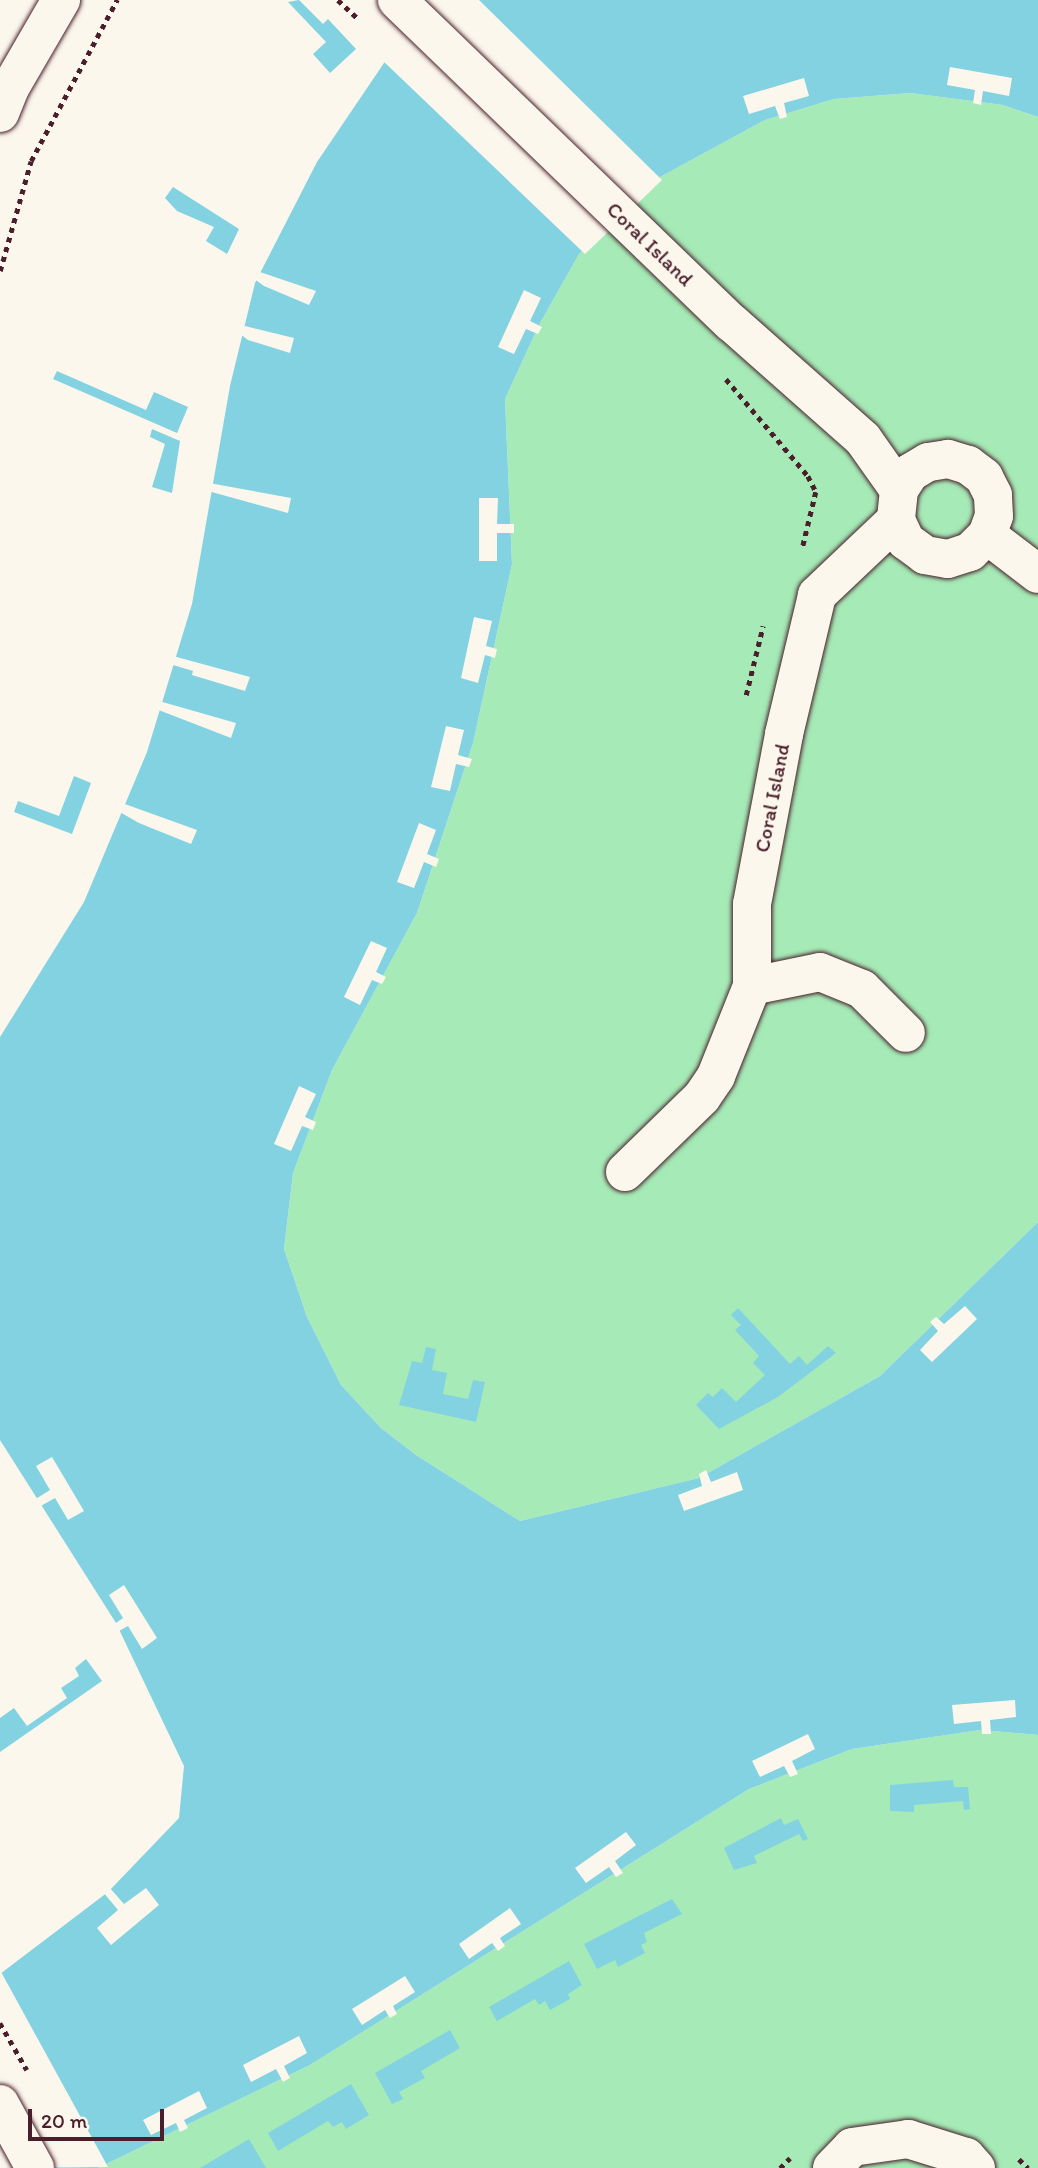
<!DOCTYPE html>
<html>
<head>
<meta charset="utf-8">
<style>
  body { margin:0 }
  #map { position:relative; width:1038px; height:2168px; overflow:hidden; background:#fbf7ec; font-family:Itim,sans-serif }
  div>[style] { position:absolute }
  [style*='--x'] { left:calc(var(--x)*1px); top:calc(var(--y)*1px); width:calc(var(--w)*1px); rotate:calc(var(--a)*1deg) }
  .green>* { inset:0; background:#a6ebb7 }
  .water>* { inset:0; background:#83d2e1 }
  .pier>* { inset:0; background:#fbf7ec }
  .path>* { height:4.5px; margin-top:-2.25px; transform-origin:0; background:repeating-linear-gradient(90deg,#4a1f2b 0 5px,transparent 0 10px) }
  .roads { filter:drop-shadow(0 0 2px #4a1f2b) drop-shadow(0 0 2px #4a1f2b) }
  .street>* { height:38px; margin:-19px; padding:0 19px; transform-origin:19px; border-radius:19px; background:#fbf7ec }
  span { translate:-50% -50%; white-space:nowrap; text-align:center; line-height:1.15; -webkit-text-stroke:6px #fbf7ec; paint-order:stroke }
  .street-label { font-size:21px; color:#4a1f2b }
  .scale { position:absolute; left:28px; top:2109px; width:136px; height:32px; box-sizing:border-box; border:4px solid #4a1f2b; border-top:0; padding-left:9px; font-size:21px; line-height:24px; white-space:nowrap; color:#4a1f2b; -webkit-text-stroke:5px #fbf7ec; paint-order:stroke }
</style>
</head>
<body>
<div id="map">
  <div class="green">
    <i style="clip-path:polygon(910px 93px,1003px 105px,1038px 117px,1038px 1222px,880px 1376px,699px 1478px,520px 1521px,416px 1455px,381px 1428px,341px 1385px,307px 1317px,284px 1249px,293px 1173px,332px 1070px,417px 913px,473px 743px,512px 564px,505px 399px,539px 325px,579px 254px,660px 177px,765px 120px,834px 99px)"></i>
    <i style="clip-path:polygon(980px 1730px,1038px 1735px,1038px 2168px,98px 2168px,310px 2065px,749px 1789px,852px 1749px)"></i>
  </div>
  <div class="water">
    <i style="clip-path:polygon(299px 0,323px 24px,328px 19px,356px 49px,330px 73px,313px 54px,326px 42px,288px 2px)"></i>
    <i style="clip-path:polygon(444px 0,1038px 0,1038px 117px,1003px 105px,910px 93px,834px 99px,765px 120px,660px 177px,579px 254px,539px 325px,505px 399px,512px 564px,473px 743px,417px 913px,332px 1070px,293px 1173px,284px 1249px,307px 1317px,341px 1385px,381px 1428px,416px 1455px,520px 1521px,699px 1478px,880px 1376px,1038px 1222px,1038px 1735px,980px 1730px,852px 1749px,749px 1789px,310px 2065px,98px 2168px,0 2168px,0 1974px,108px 1892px,179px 1818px,184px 1766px,116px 1623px,0 1440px,0 1037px,84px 902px,147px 752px,192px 604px,230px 386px,255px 283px,317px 162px,384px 63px)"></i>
    <i style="clip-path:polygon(173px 187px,239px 229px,227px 254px,206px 241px,214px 227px,177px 211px,165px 198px)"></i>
    <i style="clip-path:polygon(57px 371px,146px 410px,154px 392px,188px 407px,177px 433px,53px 379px)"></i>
    <i style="clip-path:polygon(152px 429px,180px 441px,172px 493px,152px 487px,165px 444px,150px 437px)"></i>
    <i style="clip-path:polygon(74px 776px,91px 783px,72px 834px,14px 812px,18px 801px,59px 816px)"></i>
    <i style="clip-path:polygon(738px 1308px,790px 1364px,799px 1356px,807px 1365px,828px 1346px,836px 1353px,778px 1397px,719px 1429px,696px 1405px,708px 1393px,713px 1397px,722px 1388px,736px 1402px,765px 1375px,753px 1363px,759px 1356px,735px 1330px,741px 1325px,731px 1315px)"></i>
    <i style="clip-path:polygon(426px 1347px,436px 1349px,432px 1370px,447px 1373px,443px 1394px,468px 1399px,473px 1380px,485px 1382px,476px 1422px,399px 1405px,412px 1361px,422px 1363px)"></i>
    <i style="clip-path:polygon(86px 1659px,102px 1681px,0 1752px,0 1718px,14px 1708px,27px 1726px,67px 1698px,61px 1688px,79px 1676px,75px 1668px)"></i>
    <i style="clip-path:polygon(953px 1780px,954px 1787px,968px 1787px,970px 1809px,964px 1810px,963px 1801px,914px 1805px,914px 1812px,890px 1811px,890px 1785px)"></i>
    <i style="clip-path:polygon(781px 1818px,784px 1825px,798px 1819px,808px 1839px,803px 1841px,799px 1834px,754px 1856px,757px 1863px,734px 1870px,724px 1848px)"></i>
    <i style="clip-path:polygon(672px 1899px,682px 1914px,644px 1933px,647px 1942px,641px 1945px,645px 1953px,618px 1967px,615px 1960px,597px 1969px,584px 1944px)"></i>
    <i style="clip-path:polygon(569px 1961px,582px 1985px,568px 1994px,570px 1999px,550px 2010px,545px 2001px,539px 2005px,535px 1999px,497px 2021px,489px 2007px)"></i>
    <i style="clip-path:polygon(450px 2030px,460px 2048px,421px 2071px,425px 2078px,399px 2092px,403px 2099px,392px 2104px,375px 2073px)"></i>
    <i style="clip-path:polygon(351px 2084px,369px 2115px,346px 2129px,342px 2122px,333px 2127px,328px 2121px,278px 2151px,268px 2133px)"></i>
    <i style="clip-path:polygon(249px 2139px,266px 2168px,200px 2168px)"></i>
  </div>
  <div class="pier">
    <i style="clip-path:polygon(439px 0,479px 0,662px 180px,585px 254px,382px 60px)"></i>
    <i style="clip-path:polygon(950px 67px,1012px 78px,1009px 96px,983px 91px,981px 105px,973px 103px,975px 90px,947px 85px)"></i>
    <i style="clip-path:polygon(804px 78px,809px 96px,784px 103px,787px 117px,780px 119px,775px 106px,749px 114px,743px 96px)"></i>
    <i style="clip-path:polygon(257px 271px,316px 291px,309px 305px,264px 286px,253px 278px)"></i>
    <i style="clip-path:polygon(524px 290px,541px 298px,530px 321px,542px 327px,538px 334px,526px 329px,514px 354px,498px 347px)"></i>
    <i style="clip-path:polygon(241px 325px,294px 338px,290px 353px,248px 340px,239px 333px)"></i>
    <i style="clip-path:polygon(209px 483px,291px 498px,288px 513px,208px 491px)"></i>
    <i style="clip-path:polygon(479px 498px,498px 498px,497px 524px,514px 524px,514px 533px,497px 533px,497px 561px,479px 561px)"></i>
    <i style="clip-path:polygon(474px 617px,492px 621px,486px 646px,497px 649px,495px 658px,485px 655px,478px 683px,461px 678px)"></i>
    <i style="clip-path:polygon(173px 656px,250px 677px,245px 691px,192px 675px,193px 671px,170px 664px)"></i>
    <i style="clip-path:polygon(159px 701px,236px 723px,231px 738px,156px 709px)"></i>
    <i style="clip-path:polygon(446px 726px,464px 730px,458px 755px,472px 759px,469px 767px,456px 764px,450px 791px,431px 787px)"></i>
    <i style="clip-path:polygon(122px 803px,197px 830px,191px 844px,139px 823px,118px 811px)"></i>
    <i style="clip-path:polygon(419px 823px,436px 830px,427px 854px,439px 859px,436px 867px,424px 862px,414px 888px,397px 882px)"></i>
    <i style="clip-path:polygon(371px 941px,387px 948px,376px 972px,386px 977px,382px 984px,372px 980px,360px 1005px,344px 997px)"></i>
    <i style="clip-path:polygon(299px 1086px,316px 1094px,305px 1117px,316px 1122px,313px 1130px,302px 1126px,291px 1151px,274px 1144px)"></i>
    <i style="clip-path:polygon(965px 1306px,977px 1319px,932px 1362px,920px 1350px,938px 1331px,930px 1322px,936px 1317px,944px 1324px)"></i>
    <i style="clip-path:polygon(52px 1457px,84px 1511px,68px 1520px,55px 1498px,39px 1507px,34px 1500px,50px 1490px,36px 1466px)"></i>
    <i style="clip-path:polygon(706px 1470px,711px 1482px,737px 1472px,743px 1490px,684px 1511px,678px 1495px,702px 1486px,699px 1474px)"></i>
    <i style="clip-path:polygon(124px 1585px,157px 1638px,142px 1649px,128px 1626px,117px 1632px,113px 1625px,123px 1618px,109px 1595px)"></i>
    <i style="clip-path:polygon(1015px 1700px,1016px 1717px,990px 1720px,991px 1734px,982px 1734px,981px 1721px,954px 1724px,952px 1705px)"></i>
    <i style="clip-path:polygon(808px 1734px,815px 1749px,792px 1761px,798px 1774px,790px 1777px,784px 1766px,760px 1777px,752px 1761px)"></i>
    <i style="clip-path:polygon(626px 1832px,636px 1845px,615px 1861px,623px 1873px,616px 1877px,609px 1867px,586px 1883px,575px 1868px)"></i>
    <i style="clip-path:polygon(109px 1887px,124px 1904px,146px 1888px,159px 1905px,111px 1945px,97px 1928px,118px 1910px,103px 1892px)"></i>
    <i style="clip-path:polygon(510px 1908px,521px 1924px,500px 1938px,505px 1946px,498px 1951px,492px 1943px,469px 1959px,459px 1944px)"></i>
    <i style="clip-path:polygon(0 1970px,108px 2167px,0 2168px)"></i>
    <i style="clip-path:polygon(405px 1976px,415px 1992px,393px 2006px,397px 2014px,390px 2018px,385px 2010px,362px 2025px,352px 2009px)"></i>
    <i style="clip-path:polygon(299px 2036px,307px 2053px,284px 2066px,290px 2078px,283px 2082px,276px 2069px,251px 2082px,243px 2065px)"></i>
    <i style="clip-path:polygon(199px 2091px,207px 2108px,184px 2120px,188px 2128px,180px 2132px,176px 2123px,151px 2135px,143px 2120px)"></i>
  </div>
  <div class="path">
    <i style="--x:338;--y:0;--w:26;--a:43"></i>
    <i style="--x:0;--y:271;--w:114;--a:-74.3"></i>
    <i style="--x:31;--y:161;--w:183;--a:-61.9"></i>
    <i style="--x:726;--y:379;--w:127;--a:49.8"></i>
    <i style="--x:808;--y:476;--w:18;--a:63"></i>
    <i style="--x:816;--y:492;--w:56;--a:103.5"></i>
    <i style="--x:746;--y:695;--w:71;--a:-76.2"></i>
    <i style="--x:0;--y:2023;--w:54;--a:60.1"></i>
    <i style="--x:1019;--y:2159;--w:13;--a:45"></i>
    <i style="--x:780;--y:2168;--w:14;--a:-45"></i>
  </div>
  <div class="roads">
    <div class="street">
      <i style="--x:397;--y:0;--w:465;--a:44"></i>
      <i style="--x:732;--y:323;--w:175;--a:41.5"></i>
      <i style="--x:863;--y:439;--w:62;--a:54.8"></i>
      <i style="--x:899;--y:490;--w:30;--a:96"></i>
      <i style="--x:896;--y:520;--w:23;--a:65"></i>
      <i style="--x:906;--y:541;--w:24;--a:36"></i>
      <i style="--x:925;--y:555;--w:23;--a:10"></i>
      <i style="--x:948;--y:559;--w:23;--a:-18"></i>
      <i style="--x:970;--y:552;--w:24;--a:-45"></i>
      <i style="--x:987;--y:535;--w:20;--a:-70"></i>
      <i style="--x:994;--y:516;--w:21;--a:-93"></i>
      <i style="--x:993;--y:495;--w:20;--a:-117"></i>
      <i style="--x:984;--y:477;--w:20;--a:-143"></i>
      <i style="--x:968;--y:465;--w:21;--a:-163"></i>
      <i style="--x:948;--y:459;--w:20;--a:171"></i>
      <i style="--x:928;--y:462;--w:21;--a:149"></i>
      <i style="--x:910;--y:473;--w:20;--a:123"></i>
      <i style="--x:0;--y:113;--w:27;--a:-68"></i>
      <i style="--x:10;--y:88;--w:102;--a:-59.9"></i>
      <i style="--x:987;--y:535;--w:64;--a:37.4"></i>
      <i style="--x:752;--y:986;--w:69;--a:-11.6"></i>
      <i style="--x:820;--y:972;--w:45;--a:22"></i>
      <i style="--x:862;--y:989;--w:62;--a:45"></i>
      <i style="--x:625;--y:1172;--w:107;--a:-44.2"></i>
      <i style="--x:702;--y:1097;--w:25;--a:-56"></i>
      <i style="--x:716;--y:1076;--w:97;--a:-68.2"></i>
      <i style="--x:752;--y:986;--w:82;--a:-90"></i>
      <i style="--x:752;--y:904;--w:173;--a:-79.3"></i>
      <i style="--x:784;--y:734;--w:143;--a:-76.6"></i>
      <i style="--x:817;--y:595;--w:109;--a:-43.5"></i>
      <i style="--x:0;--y:2104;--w:73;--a:61.3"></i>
      <i style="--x:832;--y:2168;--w:29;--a:-46"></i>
      <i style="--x:852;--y:2147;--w:57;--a:-8.1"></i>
      <i style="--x:908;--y:2139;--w:61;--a:17.2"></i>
      <i style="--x:966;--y:2157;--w:15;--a:48"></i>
    </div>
  </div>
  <div class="street-label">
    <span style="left:650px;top:244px;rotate:44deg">Coral Island</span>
    <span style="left:772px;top:798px;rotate:-79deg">Coral Island</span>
  </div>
  <div class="scale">20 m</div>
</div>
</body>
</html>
